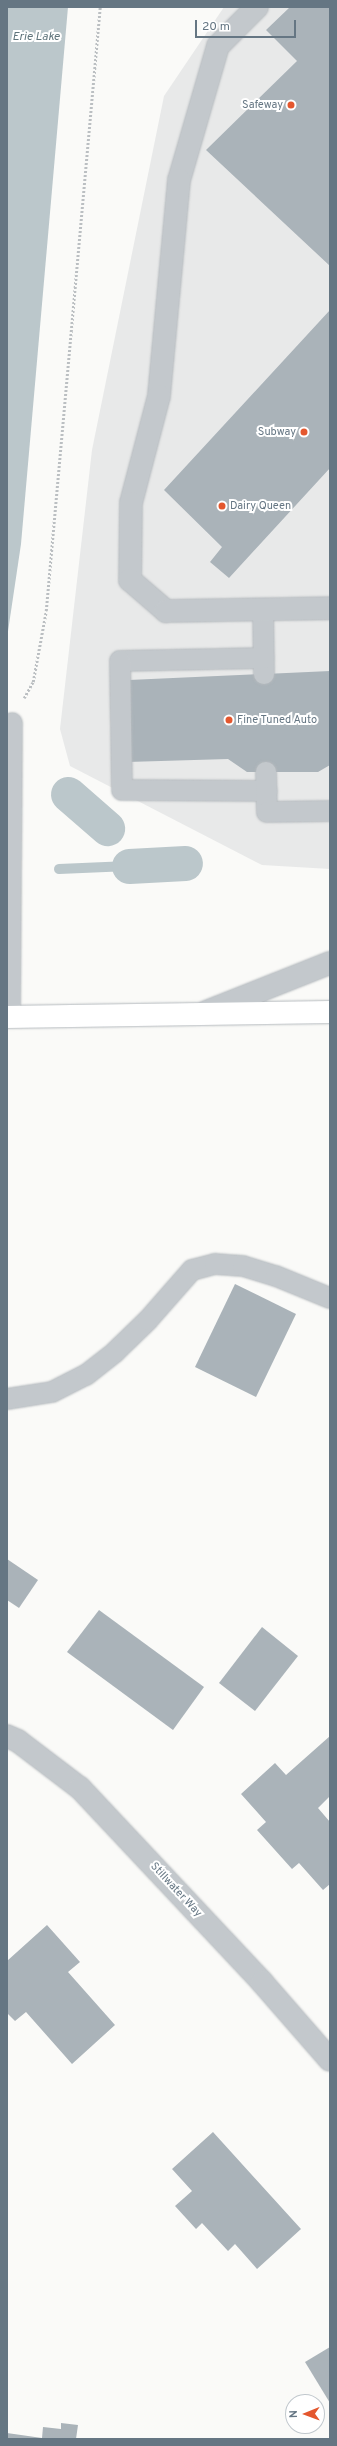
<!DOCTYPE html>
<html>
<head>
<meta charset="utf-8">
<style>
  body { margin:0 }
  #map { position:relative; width:337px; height:2446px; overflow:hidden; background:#fafaf8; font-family:Overpass,sans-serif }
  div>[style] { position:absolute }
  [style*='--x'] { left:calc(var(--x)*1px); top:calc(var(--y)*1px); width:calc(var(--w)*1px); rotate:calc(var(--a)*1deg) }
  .built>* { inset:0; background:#e8e9e9 }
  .water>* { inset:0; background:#bbc7cb }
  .stream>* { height:10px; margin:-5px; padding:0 5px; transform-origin:5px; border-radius:5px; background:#bbc7cb }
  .canal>* { height:35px; margin:-17.5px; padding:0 17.5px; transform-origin:17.5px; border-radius:17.5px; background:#bbc7cb }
  .building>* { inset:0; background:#aab3b9 }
  .path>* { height:2.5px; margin-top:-1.25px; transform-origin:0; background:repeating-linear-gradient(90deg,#bbbfc2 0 2px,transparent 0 4px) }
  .roads { filter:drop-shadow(0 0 1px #b5babe) drop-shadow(0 0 1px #b5babe) }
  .lane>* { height:20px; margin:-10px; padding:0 10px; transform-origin:10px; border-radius:10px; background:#c3c8cc }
  .street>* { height:22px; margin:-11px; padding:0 11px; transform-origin:11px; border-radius:11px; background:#c3c8cc }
  .primary>* { height:22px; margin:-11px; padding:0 11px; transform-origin:11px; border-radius:11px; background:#fff }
  .dots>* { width:11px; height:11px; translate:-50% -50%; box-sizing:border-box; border:2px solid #fff; border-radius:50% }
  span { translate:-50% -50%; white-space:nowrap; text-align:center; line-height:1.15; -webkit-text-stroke:4px #fff; paint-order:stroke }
  .poi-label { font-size:11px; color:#657683 }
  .right { translate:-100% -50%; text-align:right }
  .left { translate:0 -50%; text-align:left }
  .street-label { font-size:11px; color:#657683 }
  .water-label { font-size:12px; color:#60757c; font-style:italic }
  .frame { position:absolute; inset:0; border:8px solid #657683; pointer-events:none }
  .north { position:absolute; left:285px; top:2394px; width:40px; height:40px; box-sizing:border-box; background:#fff; border:1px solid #c1c8cd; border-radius:50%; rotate:269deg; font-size:11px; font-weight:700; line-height:16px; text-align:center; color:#657683 }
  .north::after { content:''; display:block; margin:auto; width:14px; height:18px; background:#e4572e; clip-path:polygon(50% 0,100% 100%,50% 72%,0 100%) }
  .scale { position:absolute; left:195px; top:20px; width:101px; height:18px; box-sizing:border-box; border:2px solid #657683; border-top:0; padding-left:5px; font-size:12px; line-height:14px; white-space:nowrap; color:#657683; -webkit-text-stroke:3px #fff; paint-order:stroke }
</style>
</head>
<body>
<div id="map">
  <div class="built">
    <i style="clip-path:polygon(224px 7px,330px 7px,330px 869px,262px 865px,70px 766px,60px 729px,92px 450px,164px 96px)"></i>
  </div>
  <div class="water">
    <i style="clip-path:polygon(7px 7px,68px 7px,21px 544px,7px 638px)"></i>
  </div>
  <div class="stream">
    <i style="--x:59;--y:869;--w:70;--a:-2.5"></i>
  </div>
  <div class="canal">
    <i style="--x:68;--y:794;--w:52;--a:41.1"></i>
    <i style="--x:129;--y:866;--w:56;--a:-3.1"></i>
  </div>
  <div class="building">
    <i style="clip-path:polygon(290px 7px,330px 7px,330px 266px,206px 150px,297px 61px,266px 30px)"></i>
    <i style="clip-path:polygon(330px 310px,330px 468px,229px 578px,210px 562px,222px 547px,164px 490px)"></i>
    <i style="clip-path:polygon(330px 671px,330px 765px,318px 772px,247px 772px,228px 759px,127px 762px,129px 680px)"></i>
    <i style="clip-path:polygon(235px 1284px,296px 1314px,256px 1397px,195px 1367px)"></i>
    <i style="clip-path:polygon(7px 1559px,38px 1580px,19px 1608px,7px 1600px)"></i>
    <i style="clip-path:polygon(99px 1610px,204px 1687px,173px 1730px,67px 1652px)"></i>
    <i style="clip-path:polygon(262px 1627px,298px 1656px,255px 1711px,219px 1683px)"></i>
    <i style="clip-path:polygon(330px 1736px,330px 1796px,318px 1808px,330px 1822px,330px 1884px,323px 1890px,299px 1863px,292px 1869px,257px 1830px,266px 1822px,241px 1794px,275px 1763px,286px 1775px)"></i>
    <i style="clip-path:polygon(47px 1925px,80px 1962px,68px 1972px,115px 2025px,72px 2064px,26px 2012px,15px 2021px,7px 2013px,7px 1961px)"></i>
    <i style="clip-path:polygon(213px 2132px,301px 2229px,257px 2269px,235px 2244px,228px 2251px,202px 2223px,196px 2229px,175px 2206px,192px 2191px,172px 2169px)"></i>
    <i style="clip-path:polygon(330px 2347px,330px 2403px,305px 2362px)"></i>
    <i style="clip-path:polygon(61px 2423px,78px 2425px,76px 2439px,7px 2439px,7px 2433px,42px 2438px,43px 2427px,61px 2429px)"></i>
  </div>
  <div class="path">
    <i style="--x:24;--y:698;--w:18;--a:-61"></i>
    <i style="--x:33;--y:682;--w:72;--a:-79.6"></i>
    <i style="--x:46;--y:611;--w:606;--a:-84.89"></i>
  </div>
  <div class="roads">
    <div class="lane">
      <i style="--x:263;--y:609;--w:65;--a:89.1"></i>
      <i style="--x:264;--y:658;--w:144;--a:178.8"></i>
      <i style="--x:120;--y:661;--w:129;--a:89.1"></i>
      <i style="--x:122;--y:790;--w:145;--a:0.4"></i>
      <i style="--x:266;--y:772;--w:40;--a:88.6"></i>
      <i style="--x:267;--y:812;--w:63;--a:-0.9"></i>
      <i style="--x:10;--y:1017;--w:294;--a:-89.6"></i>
      <i style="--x:7;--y:1399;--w:46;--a:-8.8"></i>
      <i style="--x:52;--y:1392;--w:38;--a:-27"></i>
      <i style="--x:86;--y:1375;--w:37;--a:-38"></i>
      <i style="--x:115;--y:1352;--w:46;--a:-44.1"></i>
      <i style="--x:148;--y:1320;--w:67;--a:-48.7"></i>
      <i style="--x:192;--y:1270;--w:24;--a:-15"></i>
      <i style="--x:215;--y:1264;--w:28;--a:4"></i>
      <i style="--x:243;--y:1266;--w:34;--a:17"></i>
      <i style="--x:276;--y:1276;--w:58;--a:22.2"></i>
    </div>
    <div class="street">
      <i style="--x:257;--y:7;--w:55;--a:135"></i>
      <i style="--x:218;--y:46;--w:140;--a:106.2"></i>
      <i style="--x:179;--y:180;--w:217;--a:95.3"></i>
      <i style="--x:159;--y:396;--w:111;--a:104.7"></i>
      <i style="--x:131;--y:503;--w:77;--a:90.7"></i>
      <i style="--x:130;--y:580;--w:48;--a:40.7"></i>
      <i style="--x:166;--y:611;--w:164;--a:-1"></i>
      <i style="--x:201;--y:1014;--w:139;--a:-21.6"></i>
      <i style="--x:7;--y:1736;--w:12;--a:24"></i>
      <i style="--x:18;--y:1741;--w:78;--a:37.2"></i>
      <i style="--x:80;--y:1788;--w:266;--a:46.8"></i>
      <i style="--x:262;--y:1982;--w:103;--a:48.9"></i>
    </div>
    <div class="primary">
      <i style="--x:7;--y:1017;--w:323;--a:-0.9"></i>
    </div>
  </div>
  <div class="dots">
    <i style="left:291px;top:105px;background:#e4572e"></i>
    <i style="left:304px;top:432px;background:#e4572e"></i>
    <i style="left:222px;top:506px;background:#e4572e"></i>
    <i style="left:229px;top:720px;background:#e4572e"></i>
  </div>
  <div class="poi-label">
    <span class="right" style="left:283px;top:105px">Safeway</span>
    <span class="right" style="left:296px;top:432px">Subway</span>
    <span class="left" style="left:230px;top:506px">Dairy Queen</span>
    <span class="left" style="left:237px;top:720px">Fine Tuned Auto</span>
  </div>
  <div class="street-label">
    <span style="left:176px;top:1890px;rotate:47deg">Stillwater Way</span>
  </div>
  <div class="water-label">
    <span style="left:36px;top:38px">Erie Lake</span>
  </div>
  <div class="frame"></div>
  <div class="north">N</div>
  <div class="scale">20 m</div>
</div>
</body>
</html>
